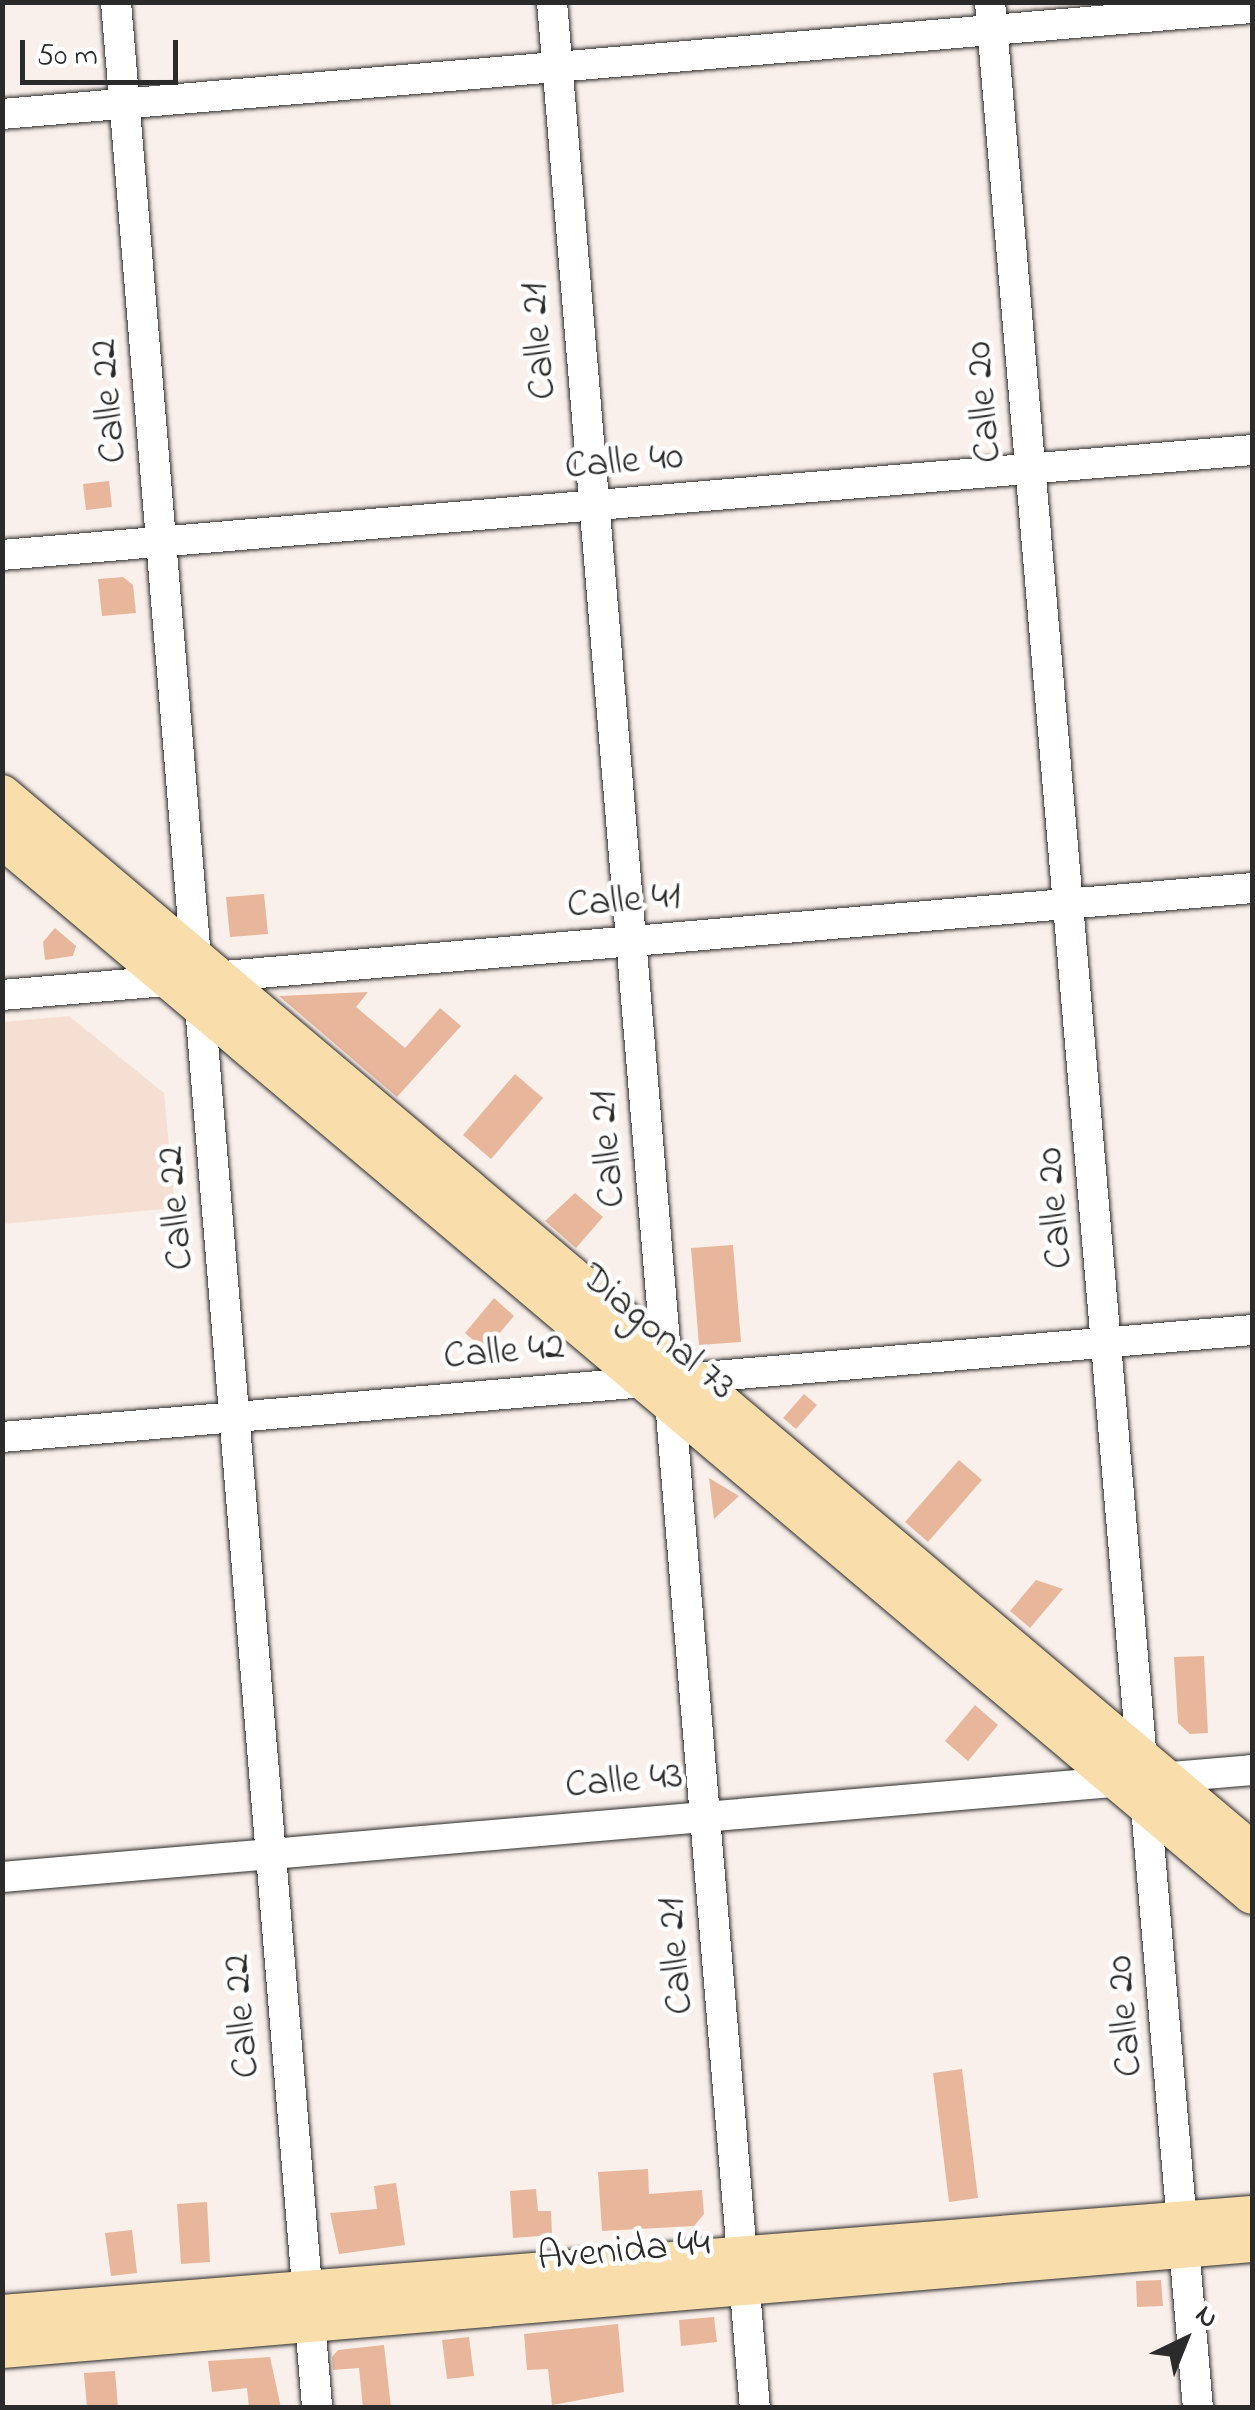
<!DOCTYPE html>
<html>
<head>
<meta charset="utf-8">
<style>
  body { margin:0 }
  #map { position:relative; width:1255px; height:2410px; overflow:hidden; background:#faf0eb; font-family:"Indie Flower",sans-serif }
  div>[style] { position:absolute }
  [style*='--x'] { left:calc(var(--x)*1px); top:calc(var(--y)*1px); width:calc(var(--w)*1px); rotate:calc(var(--a)*1deg) }
  .built>* { inset:0; background:#f5dfd3 }
  .building>* { inset:0; background:#e8b69a }
  .roads { filter:drop-shadow(0 0 2px #2b2b2b) drop-shadow(0 0 2px #2b2b2b) }
  .minor>* { height:30px; margin:-15px; padding:0 15px; transform-origin:15px; border-radius:15px; background:#fff }
  .major>* { height:38px; margin:-19px; padding:0 19px; transform-origin:19px; border-radius:19px; background:#f9deab }
  span { translate:-50% -50%; white-space:nowrap; text-align:center; line-height:1.15; -webkit-text-stroke:9px #fff; paint-order:stroke }
  .street-label { font-size:40px; color:#2b2b2b }
  .frame { position:absolute; inset:0; border:5px solid #2b2b2b; pointer-events:none }
  .north { position:absolute; left:1135px; top:2290px; width:100px; height:100px; -webkit-text-stroke:8px #fff; paint-order:stroke; rotate:43deg; font-size:28px; font-weight:700; line-height:40px; text-align:center; color:#2b2b2b }
  .north::after { content:''; display:block; margin:auto; width:35px; height:45px; background:#2b2b2b; clip-path:polygon(50% 0,100% 100%,50% 72%,0 100%) }
  .scale { position:absolute; left:20px; top:40px; width:158px; height:45px; box-sizing:border-box; border:5px solid #2b2b2b; border-top:0; padding-left:12px; font-size:30px; line-height:35px; white-space:nowrap; color:#2b2b2b; -webkit-text-stroke:8px #fff; paint-order:stroke }
</style>
</head>
<body>
<div id="map">
  <div class="built">
    <i style="clip-path:polygon(69px 1016px,164px 1093px,175px 1208px,3px 1224px,3px 1022px)"></i>
  </div>
  <div class="building">
    <i style="clip-path:polygon(109px 481px,112px 507px,86px 510px,83px 484px)"></i>
    <i style="clip-path:polygon(123px 577px,133px 585px,136px 613px,102px 616px,98px 579px)"></i>
    <i style="clip-path:polygon(264px 894px,268px 934px,230px 937px,226px 897px)"></i>
    <i style="clip-path:polygon(55px 928px,76px 946px,73px 956px,45px 960px,43px 942px)"></i>
    <i style="clip-path:polygon(368px 992px,356px 1007px,405px 1048px,440px 1008px,461px 1026px,397px 1097px,279px 996px)"></i>
    <i style="clip-path:polygon(515px 1074px,543px 1098px,491px 1159px,463px 1135px)"></i>
    <i style="clip-path:polygon(575px 1193px,603px 1217px,576px 1248px,545px 1221px)"></i>
    <i style="clip-path:polygon(733px 1245px,741px 1342px,699px 1345px,691px 1248px)"></i>
    <i style="clip-path:polygon(494px 1298px,514px 1316px,485px 1350px,465px 1333px)"></i>
    <i style="clip-path:polygon(804px 1394px,817px 1405px,796px 1429px,783px 1418px)"></i>
    <i style="clip-path:polygon(959px 1460px,982px 1480px,928px 1542px,905px 1522px)"></i>
    <i style="clip-path:polygon(709px 1478px,739px 1496px,714px 1519px)"></i>
    <i style="clip-path:polygon(1036px 1580px,1063px 1589px,1030px 1628px,1010px 1611px)"></i>
    <i style="clip-path:polygon(1204px 1656px,1208px 1733px,1190px 1734px,1178px 1723px,1174px 1657px)"></i>
    <i style="clip-path:polygon(975px 1705px,998px 1725px,968px 1761px,945px 1741px)"></i>
    <i style="clip-path:polygon(962px 2069px,978px 2198px,949px 2202px,933px 2073px)"></i>
    <i style="clip-path:polygon(648px 2169px,649px 2194px,702px 2190px,704px 2214px,694px 2226px,602px 2231px,598px 2172px)"></i>
    <i style="clip-path:polygon(396px 2183px,405px 2245px,339px 2254px,330px 2213px,377px 2209px,374px 2186px)"></i>
    <i style="clip-path:polygon(536px 2189px,538px 2211px,551px 2211px,552px 2235px,513px 2238px,510px 2191px)"></i>
    <i style="clip-path:polygon(207px 2202px,210px 2262px,181px 2264px,177px 2204px)"></i>
    <i style="clip-path:polygon(132px 2230px,137px 2273px,111px 2276px,105px 2233px)"></i>
    <i style="clip-path:polygon(1161px 2280px,1163px 2306px,1137px 2307px,1136px 2281px)"></i>
    <i style="clip-path:polygon(714px 2317px,717px 2342px,681px 2346px,679px 2320px)"></i>
    <i style="clip-path:polygon(618px 2324px,624px 2392px,552px 2405px,548px 2369px,527px 2370px,524px 2334px)"></i>
    <i style="clip-path:polygon(469px 2337px,474px 2376px,447px 2379px,442px 2340px)"></i>
    <i style="clip-path:polygon(384px 2345px,391px 2408px,363px 2408px,359px 2368px,333px 2370px,332px 2357px,338px 2350px)"></i>
    <i style="clip-path:polygon(270px 2357px,281px 2408px,249px 2408px,247px 2388px,212px 2392px,208px 2361px)"></i>
    <i style="clip-path:polygon(115px 2371px,118px 2408px,87px 2408px,84px 2373px)"></i>
  </div>
  <div class="roads">
    <div class="minor">
      <i style="--x:116;--y:2;--w:2414;--a:85.22"></i>
      <i style="--x:552;--y:2;--w:2415;--a:85.18"></i>
      <i style="--x:990;--y:2;--w:2415;--a:85.06"></i>
      <i style="--x:2;--y:114;--w:1254;--a:-4.85"></i>
      <i style="--x:2;--y:555;--w:1254;--a:-4.8"></i>
      <i style="--x:2;--y:995;--w:1255;--a:-4.89"></i>
      <i style="--x:2;--y:1437;--w:1255;--a:-4.89"></i>
      <i style="--x:2;--y:1877;--w:1255;--a:-4.89"></i>
    </div>
    <div class="major">
      <i style="--x:2;--y:794;--w:1637;--a:40.22"></i>
      <i style="--x:2;--y:839;--w:1636;--a:40.19"></i>
      <i style="--x:2;--y:2314;--w:1254;--a:-4.53"></i>
      <i style="--x:2;--y:2349;--w:1254;--a:-4.85"></i>
    </div>
  </div>
  <div class="street-label">
    <span style="left:540px;top:341px;rotate:-95deg">Calle 21</span>
    <span style="left:110px;top:401px;rotate:-95deg">Calle 22</span>
    <span style="left:985px;top:402px;rotate:-95deg">Calle 20</span>
    <span style="left:624px;top:463px;rotate:-5deg">Calle 40</span>
    <span style="left:624px;top:902px;rotate:-5deg">Calle 41</span>
    <span style="left:609px;top:1149px;rotate:-95deg">Calle 21</span>
    <span style="left:177px;top:1208px;rotate:-95deg">Calle 22</span>
    <span style="left:1056px;top:1208px;rotate:-95deg">Calle 20</span>
    <span style="left:657px;top:1333px;rotate:40deg">Diagonal 73</span>
    <span style="left:504px;top:1353px;rotate:-5deg">Calle 42</span>
    <span style="left:624px;top:1782px;rotate:-5deg">Calle 43</span>
    <span style="left:677px;top:1956px;rotate:-95deg">Calle 21</span>
    <span style="left:243px;top:2016px;rotate:-95deg">Calle 22</span>
    <span style="left:1126px;top:2016px;rotate:-95deg">Calle 20</span>
    <span style="left:624px;top:2252px;rotate:-5deg">Avenida 44</span>
  </div>
  <div class="frame"></div>
  <div class="north">N</div>
  <div class="scale">50 m</div>
</div>
</body>
</html>
